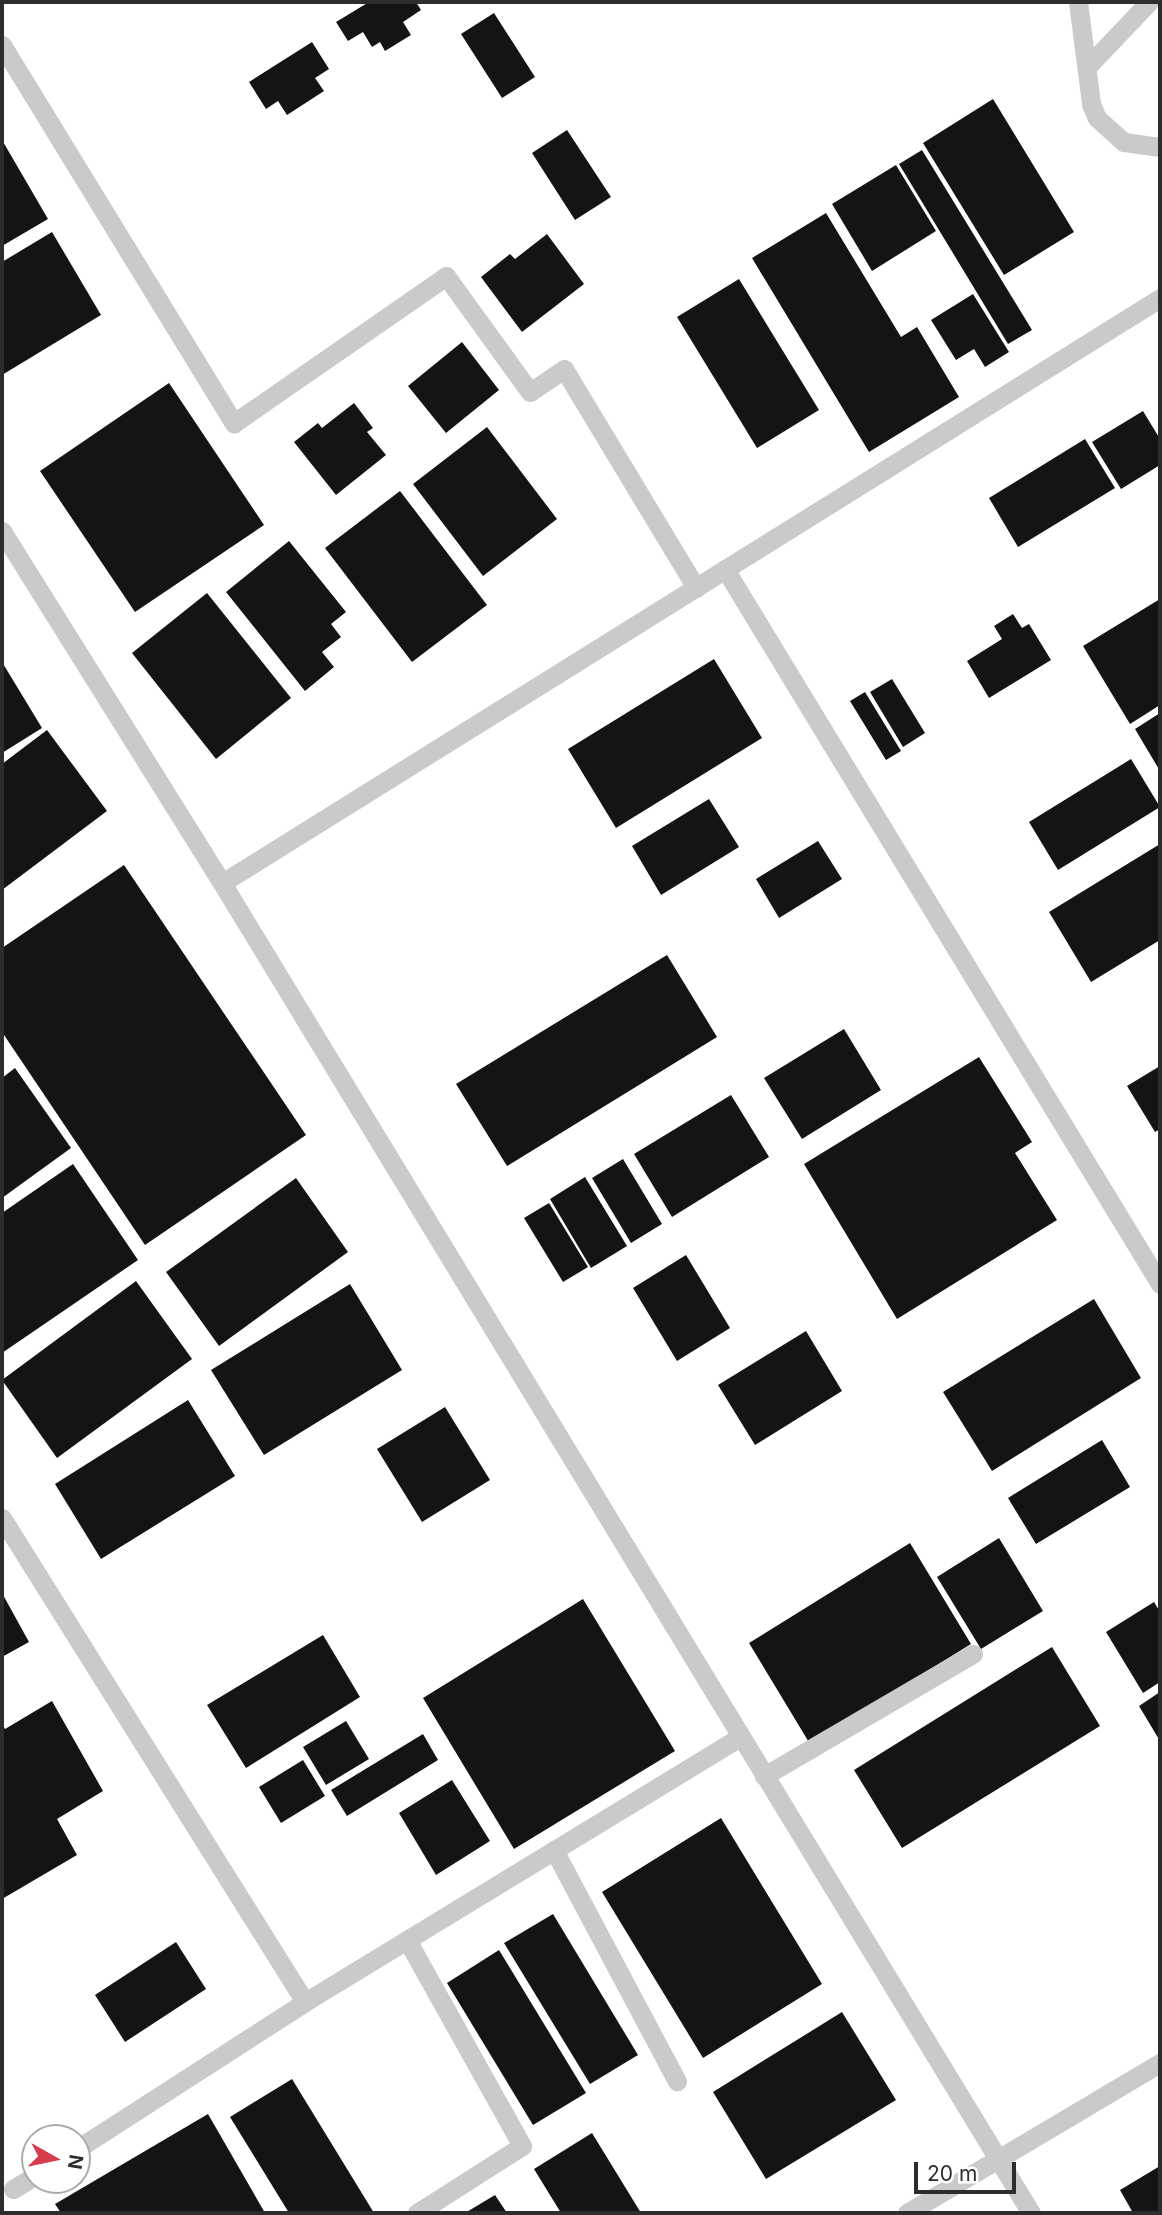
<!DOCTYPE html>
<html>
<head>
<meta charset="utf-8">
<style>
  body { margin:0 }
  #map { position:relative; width:1162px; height:2215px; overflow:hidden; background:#fff; font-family:Inter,sans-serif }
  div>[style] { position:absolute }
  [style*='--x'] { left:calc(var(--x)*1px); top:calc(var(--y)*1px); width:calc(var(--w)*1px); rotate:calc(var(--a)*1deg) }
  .building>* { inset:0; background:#141414 }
  .service>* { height:19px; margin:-9.5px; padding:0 9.5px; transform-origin:9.5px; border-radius:9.5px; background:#cacaca }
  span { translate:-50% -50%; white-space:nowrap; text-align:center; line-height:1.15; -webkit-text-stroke:7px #fff; paint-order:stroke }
  .frame { position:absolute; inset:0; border:4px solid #2d2d2d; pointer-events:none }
  .north { position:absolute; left:21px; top:2124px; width:70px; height:70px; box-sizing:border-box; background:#fff; border:2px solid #ababab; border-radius:50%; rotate:99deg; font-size:19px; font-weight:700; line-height:28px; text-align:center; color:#2d2d2d }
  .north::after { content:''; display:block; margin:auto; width:24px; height:32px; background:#d63c4d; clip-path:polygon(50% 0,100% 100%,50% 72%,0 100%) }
  .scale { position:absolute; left:914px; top:2162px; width:102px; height:32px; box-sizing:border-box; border:4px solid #2d2d2d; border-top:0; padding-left:9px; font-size:21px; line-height:24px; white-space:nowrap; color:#2d2d2d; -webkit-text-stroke:5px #fff; paint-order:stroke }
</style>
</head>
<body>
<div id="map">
  <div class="building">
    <i style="clip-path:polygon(369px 2px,416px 2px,421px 10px,403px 22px,411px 35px,385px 51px,380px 42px,372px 47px,363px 32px,348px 41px,336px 22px)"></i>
    <i style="clip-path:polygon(494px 13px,535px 77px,502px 98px,461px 34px)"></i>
    <i style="clip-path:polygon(312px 42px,329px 69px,315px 78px,324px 91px,287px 115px,278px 101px,266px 109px,249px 82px)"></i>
    <i style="clip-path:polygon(993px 99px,1074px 232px,1004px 275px,923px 143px)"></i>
    <i style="clip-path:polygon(567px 130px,611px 197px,575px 220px,532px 153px)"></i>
    <i style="clip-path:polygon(2px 140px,48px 219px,2px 246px)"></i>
    <i style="clip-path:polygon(922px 150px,1032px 330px,1008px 344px,899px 164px)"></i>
    <i style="clip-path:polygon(896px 165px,936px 231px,872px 271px,832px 204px)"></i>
    <i style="clip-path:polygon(826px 213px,901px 337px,917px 327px,959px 397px,869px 452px,752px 258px)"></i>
    <i style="clip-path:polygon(52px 232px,101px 315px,2px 375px,2px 262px)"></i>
    <i style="clip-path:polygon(547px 234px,584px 284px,522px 332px,481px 277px,510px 254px,515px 259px)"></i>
    <i style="clip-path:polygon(739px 279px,819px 410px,757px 448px,677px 317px)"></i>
    <i style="clip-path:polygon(973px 294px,1009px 352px,985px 367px,974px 349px,956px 360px,931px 320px)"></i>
    <i style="clip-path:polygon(462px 342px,499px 390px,446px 433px,408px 386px)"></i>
    <i style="clip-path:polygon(169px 383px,264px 525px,135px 612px,40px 471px)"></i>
    <i style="clip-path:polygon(354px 403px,373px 428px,367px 432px,386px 455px,336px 495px,294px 442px,318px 423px,322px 428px)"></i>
    <i style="clip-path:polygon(1143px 411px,1160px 439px,1160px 465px,1121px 489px,1092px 442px)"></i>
    <i style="clip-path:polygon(487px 427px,557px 519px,483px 576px,413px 484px)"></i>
    <i style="clip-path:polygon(1085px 439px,1115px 488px,1018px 547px,989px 498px)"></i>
    <i style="clip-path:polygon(400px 491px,487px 605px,412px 662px,325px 548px)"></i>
    <i style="clip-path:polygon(289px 541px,346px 612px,331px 624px,341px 637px,322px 652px,334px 667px,305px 691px,226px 592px)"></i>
    <i style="clip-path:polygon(207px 593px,291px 698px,216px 759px,132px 653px)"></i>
    <i style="clip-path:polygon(1160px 599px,1160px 705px,1130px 724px,1083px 646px)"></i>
    <i style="clip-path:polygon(1013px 614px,1022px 628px,1029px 624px,1051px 660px,989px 698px,967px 661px,1002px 639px,994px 626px)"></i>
    <i style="clip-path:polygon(714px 659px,762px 738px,616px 828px,568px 749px)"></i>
    <i style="clip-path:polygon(2px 662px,42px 728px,2px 753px)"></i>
    <i style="clip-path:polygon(892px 679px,925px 733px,903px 747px,870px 692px)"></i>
    <i style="clip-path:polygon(865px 692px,901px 751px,886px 760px,850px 701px)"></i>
    <i style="clip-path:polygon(1160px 713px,1160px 771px,1135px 729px)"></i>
    <i style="clip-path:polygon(47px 730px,107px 811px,2px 890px,2px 764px)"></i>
    <i style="clip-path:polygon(1131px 759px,1160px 807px,1058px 870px,1029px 822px)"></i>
    <i style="clip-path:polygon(709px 799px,739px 847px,661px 895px,632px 846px)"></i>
    <i style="clip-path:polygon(818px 841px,842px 879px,779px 918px,756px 879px)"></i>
    <i style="clip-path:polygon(1160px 844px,1160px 940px,1091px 982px,1049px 912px)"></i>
    <i style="clip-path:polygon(124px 865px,306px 1135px,145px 1245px,2px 1032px,2px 948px)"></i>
    <i style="clip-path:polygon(667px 955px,717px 1037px,507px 1166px,456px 1084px)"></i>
    <i style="clip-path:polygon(844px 1029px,881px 1090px,802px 1139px,764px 1078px)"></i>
    <i style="clip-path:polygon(979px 1057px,1032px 1142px,1015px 1153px,1057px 1220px,897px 1319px,804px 1164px)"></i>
    <i style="clip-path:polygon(1160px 1066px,1160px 1129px,1155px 1132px,1127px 1086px)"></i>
    <i style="clip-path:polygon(15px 1068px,71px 1148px,2px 1198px,2px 1078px)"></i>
    <i style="clip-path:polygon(731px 1095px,769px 1157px,672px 1217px,634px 1154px)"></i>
    <i style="clip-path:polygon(623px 1159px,662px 1224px,631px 1243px,592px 1178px)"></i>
    <i style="clip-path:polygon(73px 1164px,138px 1260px,2px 1353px,2px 1213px)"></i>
    <i style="clip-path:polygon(585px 1177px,627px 1246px,591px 1268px,550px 1199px)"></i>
    <i style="clip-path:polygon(296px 1178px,348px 1252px,219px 1346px,166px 1272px)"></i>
    <i style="clip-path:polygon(549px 1203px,588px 1267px,563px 1282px,524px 1218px)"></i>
    <i style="clip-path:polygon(686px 1255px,730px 1328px,677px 1361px,633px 1288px)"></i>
    <i style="clip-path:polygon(136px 1281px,192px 1359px,57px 1458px,2px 1380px)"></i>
    <i style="clip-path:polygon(350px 1284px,402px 1370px,264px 1455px,211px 1370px)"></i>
    <i style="clip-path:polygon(1094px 1299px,1141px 1378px,992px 1471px,943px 1392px)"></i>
    <i style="clip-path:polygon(806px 1331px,842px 1391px,755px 1445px,718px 1385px)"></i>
    <i style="clip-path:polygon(188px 1400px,235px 1476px,101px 1559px,55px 1484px)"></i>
    <i style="clip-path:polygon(445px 1407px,490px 1480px,422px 1522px,377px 1449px)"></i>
    <i style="clip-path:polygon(1102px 1440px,1130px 1487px,1036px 1544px,1008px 1498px)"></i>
    <i style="clip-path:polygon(999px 1538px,1043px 1611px,981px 1649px,937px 1577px)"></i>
    <i style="clip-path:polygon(910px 1543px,971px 1644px,810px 1744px,749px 1643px)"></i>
    <i style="clip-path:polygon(2px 1593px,29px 1642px,2px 1657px)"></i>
    <i style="clip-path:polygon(583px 1599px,675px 1751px,514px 1849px,423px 1698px)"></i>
    <i style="clip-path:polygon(1154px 1602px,1160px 1612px,1160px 1682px,1143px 1693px,1106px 1632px)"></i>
    <i style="clip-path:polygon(323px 1635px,360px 1697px,246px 1768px,207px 1705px)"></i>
    <i style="clip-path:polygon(1052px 1647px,1100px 1726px,902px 1848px,854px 1770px)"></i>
    <i style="clip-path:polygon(1160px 1692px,1160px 1741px,1139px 1706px)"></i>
    <i style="clip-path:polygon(52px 1701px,103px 1791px,57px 1819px,77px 1855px,2px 1899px,2px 1724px,5px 1729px)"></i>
    <i style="clip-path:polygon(346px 1721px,369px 1759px,326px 1785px,303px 1747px)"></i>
    <i style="clip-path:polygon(423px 1734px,438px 1760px,347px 1816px,331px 1790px)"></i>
    <i style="clip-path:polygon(303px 1760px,325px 1796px,281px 1823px,259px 1787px)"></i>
    <i style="clip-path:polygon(452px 1780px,490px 1841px,436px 1875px,399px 1813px)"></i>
    <i style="clip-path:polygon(721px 1818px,822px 1984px,703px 2058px,602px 1892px)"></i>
    <i style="clip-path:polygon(553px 1914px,638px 2055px,590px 2084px,504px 1943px)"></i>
    <i style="clip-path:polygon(176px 1942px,206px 1989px,125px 2042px,95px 1995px)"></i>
    <i style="clip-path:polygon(499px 1950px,586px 2093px,533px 2125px,447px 1983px)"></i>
    <i style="clip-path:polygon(842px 2012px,896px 2100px,766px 2179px,713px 2092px)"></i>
    <i style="clip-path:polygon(292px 2079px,374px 2213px,289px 2213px,230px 2117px)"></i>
    <i style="clip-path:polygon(208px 2114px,265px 2213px,61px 2213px,55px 2204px)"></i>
    <i style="clip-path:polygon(592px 2133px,641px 2213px,561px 2213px,534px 2169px)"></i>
    <i style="clip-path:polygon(1160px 2166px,1160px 2213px,1133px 2213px,1120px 2190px)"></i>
    <i style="clip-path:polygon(495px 2195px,507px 2213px,465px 2213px)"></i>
  </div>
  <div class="service">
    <i style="--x:1078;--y:2;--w:103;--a:82.7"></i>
    <i style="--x:1091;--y:104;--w:15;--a:67"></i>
    <i style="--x:1097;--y:118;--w:36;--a:42"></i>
    <i style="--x:1124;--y:142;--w:36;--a:8"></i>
    <i style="--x:2;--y:45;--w:444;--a:58.5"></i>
    <i style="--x:234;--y:423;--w:258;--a:-34.7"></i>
    <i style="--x:446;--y:276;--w:143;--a:54.1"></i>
    <i style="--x:530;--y:392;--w:41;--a:-34.1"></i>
    <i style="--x:564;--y:369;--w:256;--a:58.9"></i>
    <i style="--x:1088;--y:66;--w:88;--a:-46.4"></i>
    <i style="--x:2;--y:531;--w:415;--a:58"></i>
    <i style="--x:222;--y:883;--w:1557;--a:58.69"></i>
    <i style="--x:725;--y:569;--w:837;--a:58.68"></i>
    <i style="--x:222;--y:883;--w:1105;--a:-31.95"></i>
    <i style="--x:2;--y:1518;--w:571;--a:57.95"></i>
    <i style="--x:764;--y:1776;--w:242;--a:-30.3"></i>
    <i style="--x:554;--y:1850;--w:262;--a:62"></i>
    <i style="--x:407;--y:1940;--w:236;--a:60.8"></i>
    <i style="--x:522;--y:2146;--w:125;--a:147.5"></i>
    <i style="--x:77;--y:2149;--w:271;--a:-32.8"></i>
    <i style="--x:305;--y:2002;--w:509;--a:-31.35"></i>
    <i style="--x:13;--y:2189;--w:26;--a:-31"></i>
    <i style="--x:907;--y:2213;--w:294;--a:-30.7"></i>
  </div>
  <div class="frame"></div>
  <div class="north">N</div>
  <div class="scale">20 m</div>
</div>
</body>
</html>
